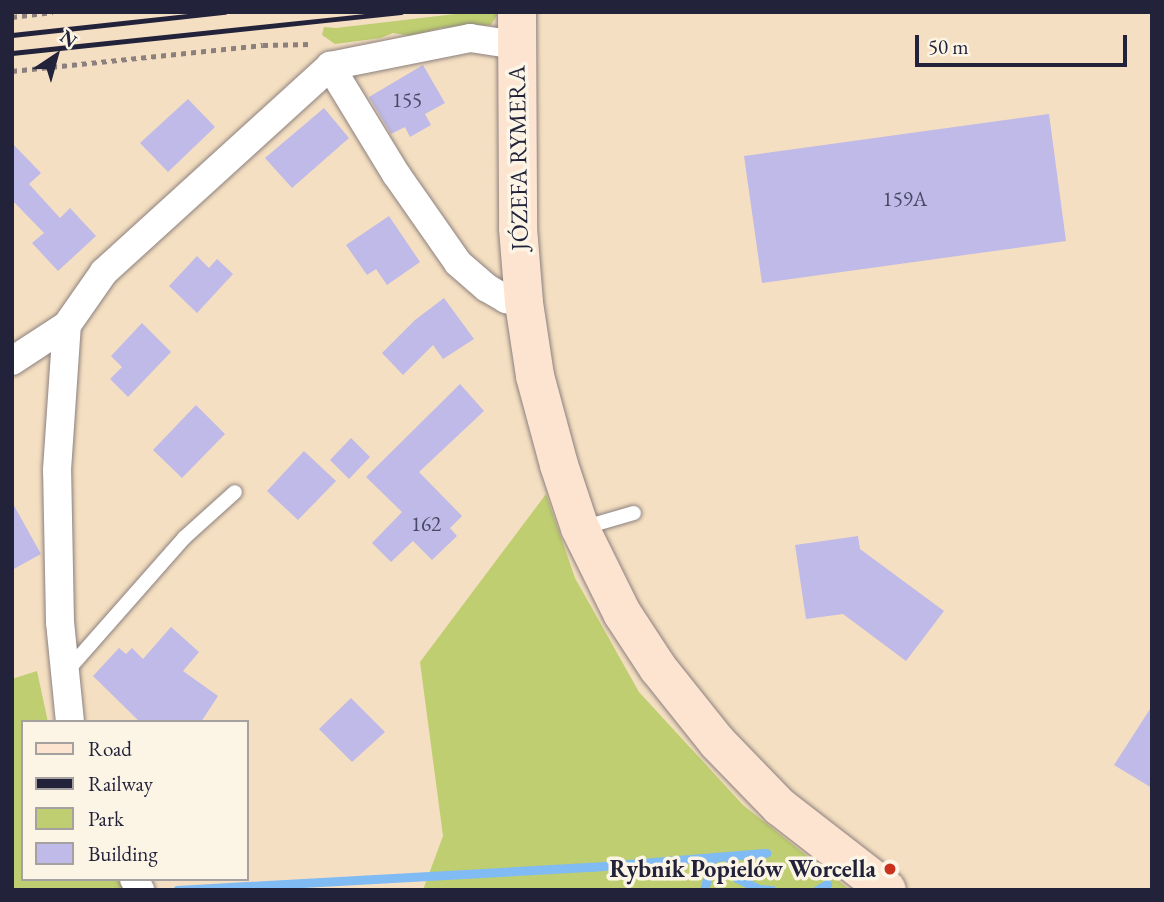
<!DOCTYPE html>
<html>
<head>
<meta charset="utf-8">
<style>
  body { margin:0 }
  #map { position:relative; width:1164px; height:902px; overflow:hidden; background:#f5dfc2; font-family:"EB Garamond",serif }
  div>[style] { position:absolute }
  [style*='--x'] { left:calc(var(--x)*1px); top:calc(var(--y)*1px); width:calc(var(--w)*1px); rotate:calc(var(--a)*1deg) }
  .green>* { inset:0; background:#bfce70 }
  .stream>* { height:9px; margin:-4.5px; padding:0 4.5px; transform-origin:4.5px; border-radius:4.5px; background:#81bbf3 }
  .building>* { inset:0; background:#bfbae7 }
  .path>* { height:4.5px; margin-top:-2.25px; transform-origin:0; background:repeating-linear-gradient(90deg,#8c807e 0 5px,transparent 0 10px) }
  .roads { filter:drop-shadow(0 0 2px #8c807e) drop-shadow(0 0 2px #8c807e) }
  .lane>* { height:14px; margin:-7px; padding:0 7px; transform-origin:7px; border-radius:7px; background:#fff }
  .street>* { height:28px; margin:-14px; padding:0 14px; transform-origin:14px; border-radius:14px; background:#fff }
  .secondary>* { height:38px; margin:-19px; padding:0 19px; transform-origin:19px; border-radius:19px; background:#fde4d1 }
  .rail>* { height:5px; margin:-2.5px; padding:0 2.5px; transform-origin:2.5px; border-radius:2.5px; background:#22223b }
  .dots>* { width:19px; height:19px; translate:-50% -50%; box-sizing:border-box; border:4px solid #fcf5e5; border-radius:50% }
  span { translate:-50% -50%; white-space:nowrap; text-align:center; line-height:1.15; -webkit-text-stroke:7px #fcf5e5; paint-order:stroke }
  .number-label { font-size:21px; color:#494866 }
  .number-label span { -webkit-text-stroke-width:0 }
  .street-label { font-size:24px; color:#22223b }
  .poi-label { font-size:24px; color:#22223b; font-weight:700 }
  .right { translate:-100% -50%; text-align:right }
  .frame { position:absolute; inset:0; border:14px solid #22223b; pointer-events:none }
  .legend { position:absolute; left:21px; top:720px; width:228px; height:161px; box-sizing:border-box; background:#fcf5e5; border:2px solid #a5a1a1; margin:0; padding:9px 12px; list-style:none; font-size:21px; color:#22223b }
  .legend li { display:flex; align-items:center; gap:14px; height:35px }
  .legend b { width:35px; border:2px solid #a5a1a1 }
  .north { position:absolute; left:21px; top:21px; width:70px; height:70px; -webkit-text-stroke:5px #fcf5e5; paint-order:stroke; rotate:36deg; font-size:19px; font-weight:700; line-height:28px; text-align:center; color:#22223b }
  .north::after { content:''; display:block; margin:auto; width:24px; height:32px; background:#22223b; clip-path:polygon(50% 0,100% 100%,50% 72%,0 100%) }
  .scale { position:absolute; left:915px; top:35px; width:212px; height:32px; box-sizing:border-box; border:4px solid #22223b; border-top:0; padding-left:9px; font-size:21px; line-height:24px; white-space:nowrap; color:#22223b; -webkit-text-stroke:5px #fcf5e5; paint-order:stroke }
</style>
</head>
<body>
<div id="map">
  <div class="green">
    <i style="clip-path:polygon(472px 12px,499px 12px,491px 25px,441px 28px,411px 36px,393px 33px,381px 38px,335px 44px,322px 35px,324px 27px,336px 28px)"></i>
    <i style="clip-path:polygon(546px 494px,575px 578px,639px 692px,743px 805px,850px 890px,423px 890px,443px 836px,420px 662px)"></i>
    <i style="clip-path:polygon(37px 671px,48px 722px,23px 722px,23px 879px,119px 879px,126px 890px,12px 890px,12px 679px)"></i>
  </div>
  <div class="stream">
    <i style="--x:728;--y:856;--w:24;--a:68"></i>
    <i style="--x:737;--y:878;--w:25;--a:27"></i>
    <i style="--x:759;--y:889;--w:13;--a:4"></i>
    <i style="--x:177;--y:890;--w:415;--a:-3.2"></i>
    <i style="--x:591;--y:867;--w:176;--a:-4.6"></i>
    <i style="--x:704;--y:890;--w:34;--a:-75"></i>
    <i style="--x:817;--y:890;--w:12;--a:-31"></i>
  </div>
  <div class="building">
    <i style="clip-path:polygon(423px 65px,445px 103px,425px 114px,431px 125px,410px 137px,405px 127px,391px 134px,369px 97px)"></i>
    <i style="clip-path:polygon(188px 99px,215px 127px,168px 172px,140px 143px)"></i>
    <i style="clip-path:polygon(324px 108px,349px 138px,292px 188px,265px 158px)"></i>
    <i style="clip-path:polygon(1049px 114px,1066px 241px,762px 283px,744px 156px)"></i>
    <i style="clip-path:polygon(12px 143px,41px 173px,29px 184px,60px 218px,70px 208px,96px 236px,58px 271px,32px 243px,44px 233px,12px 200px)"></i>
    <i style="clip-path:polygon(389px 216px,420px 262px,387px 285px,376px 269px,367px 275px,346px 245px)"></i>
    <i style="clip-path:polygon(197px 256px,209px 268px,217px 259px,233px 274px,197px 313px,169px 286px)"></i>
    <i style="clip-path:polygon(444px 298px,474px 339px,443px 359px,433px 345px,403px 375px,382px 353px,415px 320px)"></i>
    <i style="clip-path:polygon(142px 323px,171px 352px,128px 397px,110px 379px,122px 367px,111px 356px)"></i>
    <i style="clip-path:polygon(460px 384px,484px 411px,419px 472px,462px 516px,450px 528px,457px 536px,432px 560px,413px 541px,391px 562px,372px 543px,402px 512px,366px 477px)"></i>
    <i style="clip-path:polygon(196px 405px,225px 434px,182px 478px,153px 450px)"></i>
    <i style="clip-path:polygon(351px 438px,370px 457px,349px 479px,330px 460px)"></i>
    <i style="clip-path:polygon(304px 451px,336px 481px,298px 520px,267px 491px)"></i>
    <i style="clip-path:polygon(12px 502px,41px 554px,12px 570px)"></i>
    <i style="clip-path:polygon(858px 536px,860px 549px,944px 611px,906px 661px,843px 614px,806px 619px,795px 545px)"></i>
    <i style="clip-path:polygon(171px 627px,199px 652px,183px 671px,218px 696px,201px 722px,140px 722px,93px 676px,119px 648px,126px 654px,132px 648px,143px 659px)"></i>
    <i style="clip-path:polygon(351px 698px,385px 732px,352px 762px,319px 729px)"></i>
    <i style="clip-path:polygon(1152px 706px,1152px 788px,1114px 765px)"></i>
  </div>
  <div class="path">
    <i style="--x:12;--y:17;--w:41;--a:-7"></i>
    <i style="--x:12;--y:71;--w:252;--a:-5.9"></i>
    <i style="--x:263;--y:45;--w:48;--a:-1.2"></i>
  </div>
  <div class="roads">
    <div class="lane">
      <i style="--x:582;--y:528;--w:54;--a:-16.1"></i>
      <i style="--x:66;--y:672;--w:180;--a:-48.6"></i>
      <i style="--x:185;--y:537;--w:67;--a:-42"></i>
    </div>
    <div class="street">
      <i style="--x:330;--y:66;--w:127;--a:58.6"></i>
      <i style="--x:396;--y:174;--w:108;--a:55.1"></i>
      <i style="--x:458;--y:263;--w:38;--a:41"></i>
      <i style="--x:487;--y:288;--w:22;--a:30"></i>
      <i style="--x:506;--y:299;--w:18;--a:13"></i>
      <i style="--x:12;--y:361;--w:66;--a:-33.2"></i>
      <i style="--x:70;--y:722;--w:100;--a:-95.7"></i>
      <i style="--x:60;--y:622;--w:152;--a:-91.1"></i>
      <i style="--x:57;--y:470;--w:145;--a:-86.1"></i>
      <i style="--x:67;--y:325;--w:65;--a:-55.1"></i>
      <i style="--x:104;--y:272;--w:306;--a:-42.3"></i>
      <i style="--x:330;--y:66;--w:143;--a:-11.3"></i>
      <i style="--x:470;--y:38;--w:48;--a:8.5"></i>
      <i style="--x:134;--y:879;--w:13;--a:61"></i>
    </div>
    <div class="secondary">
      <i style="--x:517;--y:12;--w:216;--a:89.7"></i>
      <i style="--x:518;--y:228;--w:75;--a:85.4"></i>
      <i style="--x:524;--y:303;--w:74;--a:81.4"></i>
      <i style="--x:535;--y:376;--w:92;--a:74.9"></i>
      <i style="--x:559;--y:465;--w:66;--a:71.6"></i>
      <i style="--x:580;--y:528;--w:95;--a:63.7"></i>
      <i style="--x:622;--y:613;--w:66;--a:56.8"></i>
      <i style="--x:658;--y:668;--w:95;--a:51.4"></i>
      <i style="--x:717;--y:742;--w:91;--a:45.9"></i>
      <i style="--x:780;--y:807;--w:135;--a:37.8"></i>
    </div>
  </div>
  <div class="rail">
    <i style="--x:12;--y:35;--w:214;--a:-6.2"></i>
    <i style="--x:12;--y:53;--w:391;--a:-6"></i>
  </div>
  <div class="dots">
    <i style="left:890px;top:869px;background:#c8321e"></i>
  </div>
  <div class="number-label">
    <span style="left:407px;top:100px">155</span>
    <span style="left:905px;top:199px">159A</span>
    <span style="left:426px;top:524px">162</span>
  </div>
  <div class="street-label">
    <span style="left:518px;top:158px;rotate:-91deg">JÓZEFA RYMERA</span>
  </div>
  <div class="poi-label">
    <span class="right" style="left:876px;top:869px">Rybnik Popielów Worcella</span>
  </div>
  <div class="frame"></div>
  <ul class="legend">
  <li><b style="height:9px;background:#fde4d1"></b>Road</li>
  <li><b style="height:9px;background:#22223b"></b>Railway</li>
  <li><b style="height:19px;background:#bfce70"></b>Park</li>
  <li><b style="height:19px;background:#bfbae7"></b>Building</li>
  </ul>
  <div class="north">N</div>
  <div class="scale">50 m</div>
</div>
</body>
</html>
